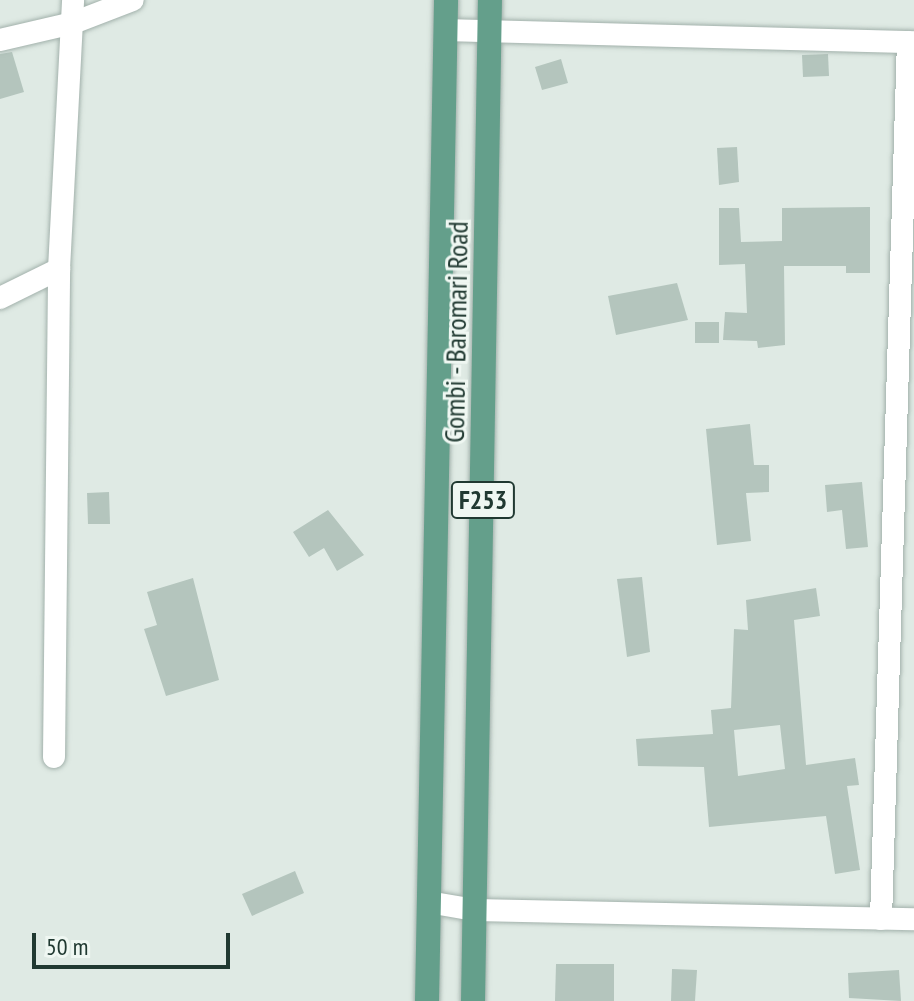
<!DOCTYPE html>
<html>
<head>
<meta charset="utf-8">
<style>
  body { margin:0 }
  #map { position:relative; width:914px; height:1001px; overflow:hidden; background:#dfeae4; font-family:"PT Sans Narrow",sans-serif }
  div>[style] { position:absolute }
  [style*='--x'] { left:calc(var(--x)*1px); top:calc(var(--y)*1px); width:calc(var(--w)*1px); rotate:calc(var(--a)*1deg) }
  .building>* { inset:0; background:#b4c5bd }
  .roads { filter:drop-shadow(0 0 2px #a2b1ab) drop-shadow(0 0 2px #a2b1ab) }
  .minor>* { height:22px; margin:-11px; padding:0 11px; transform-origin:11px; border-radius:11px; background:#fff }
  .primary>* { height:24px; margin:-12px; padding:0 12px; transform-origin:12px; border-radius:12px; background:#649f8b }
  span { translate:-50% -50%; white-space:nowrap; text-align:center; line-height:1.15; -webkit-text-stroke:6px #eff7f2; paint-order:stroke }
  .shield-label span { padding:2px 6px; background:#eff7f2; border:2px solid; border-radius:6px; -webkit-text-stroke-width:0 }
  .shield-label { font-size:26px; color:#203931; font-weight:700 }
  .street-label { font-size:28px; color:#203931 }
  .scale { position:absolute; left:32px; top:933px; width:198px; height:36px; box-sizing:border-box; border:4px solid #203931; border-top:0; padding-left:10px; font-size:24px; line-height:28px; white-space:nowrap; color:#203931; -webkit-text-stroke:6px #eff7f2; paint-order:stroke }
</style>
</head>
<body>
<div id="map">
  <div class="building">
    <i style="clip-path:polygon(12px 52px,24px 92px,0 99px,0 54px)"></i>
    <i style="clip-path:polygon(828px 54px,829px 76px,803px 77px,802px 55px)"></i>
    <i style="clip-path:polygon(561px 59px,568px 83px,542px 90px,535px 67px)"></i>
    <i style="clip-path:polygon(737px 147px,739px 182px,719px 185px,717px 148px)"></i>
    <i style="clip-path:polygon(870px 207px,870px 273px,846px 273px,846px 266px,784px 266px,785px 345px,758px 348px,757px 341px,723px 340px,725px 312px,747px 313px,745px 264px,719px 265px,719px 208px,739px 208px,741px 242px,782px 241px,782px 208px)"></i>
    <i style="clip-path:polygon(677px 283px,688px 320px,616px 335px,608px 296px)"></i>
    <i style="clip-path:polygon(695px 322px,719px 322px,719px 343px,695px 343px)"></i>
    <i style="clip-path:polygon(750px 424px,754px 465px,769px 465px,769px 492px,746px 493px,751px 541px,717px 545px,706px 429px)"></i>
    <i style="clip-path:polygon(862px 482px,868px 547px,846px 549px,842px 510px,827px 512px,825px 485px)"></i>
    <i style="clip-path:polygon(109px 492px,110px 524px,88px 524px,87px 493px)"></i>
    <i style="clip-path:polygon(328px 510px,364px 555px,337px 571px,324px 548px,309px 557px,293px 532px)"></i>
    <i style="clip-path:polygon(642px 577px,650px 652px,627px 657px,617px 579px)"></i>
    <i style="clip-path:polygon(193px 578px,219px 680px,166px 696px,144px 629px,157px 625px,147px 592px)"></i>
    <i style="clip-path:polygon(evenodd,816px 588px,820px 616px,794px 620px,806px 765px,855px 758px,859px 785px,847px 786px,860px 870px,835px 874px,826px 816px,709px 827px,704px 767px,638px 766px,636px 739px,713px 734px,711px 710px,731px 708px,734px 629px,748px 630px,746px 600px,816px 588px,780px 725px,785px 769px,738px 776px,734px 730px,780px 725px)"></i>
    <i style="clip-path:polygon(295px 871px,304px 893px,252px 916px,242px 894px)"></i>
    <i style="clip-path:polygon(556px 964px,614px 964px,614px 1001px,555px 1001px)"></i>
    <i style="clip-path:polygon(672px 969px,697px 970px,695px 1001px,671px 1001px)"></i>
    <i style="clip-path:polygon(899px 970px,901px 1001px,849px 998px,848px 973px)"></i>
  </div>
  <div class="roads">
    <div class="minor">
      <i style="--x:445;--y:30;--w:469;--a:1.5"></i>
      <i style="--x:0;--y:40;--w:75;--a:-13.1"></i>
      <i style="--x:73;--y:23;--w:64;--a:-21"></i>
      <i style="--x:0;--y:298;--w:66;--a:-26.2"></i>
      <i style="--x:54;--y:757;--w:488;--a:-89.4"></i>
      <i style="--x:59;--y:269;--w:269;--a:-87"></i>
      <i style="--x:428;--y:902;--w:48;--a:9.7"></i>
      <i style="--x:475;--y:910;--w:439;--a:1.2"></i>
      <i style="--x:881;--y:919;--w:877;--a:-88.24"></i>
    </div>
    <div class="primary">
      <i style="--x:427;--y:1001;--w:1001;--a:-88.91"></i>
      <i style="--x:473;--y:1001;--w:1001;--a:-89.03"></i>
    </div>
  </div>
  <div class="shield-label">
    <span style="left:483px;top:500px">F253</span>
  </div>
  <div class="street-label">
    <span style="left:456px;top:332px;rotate:-89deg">Gombi - Baromari Road</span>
  </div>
  <div class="scale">50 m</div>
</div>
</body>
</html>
